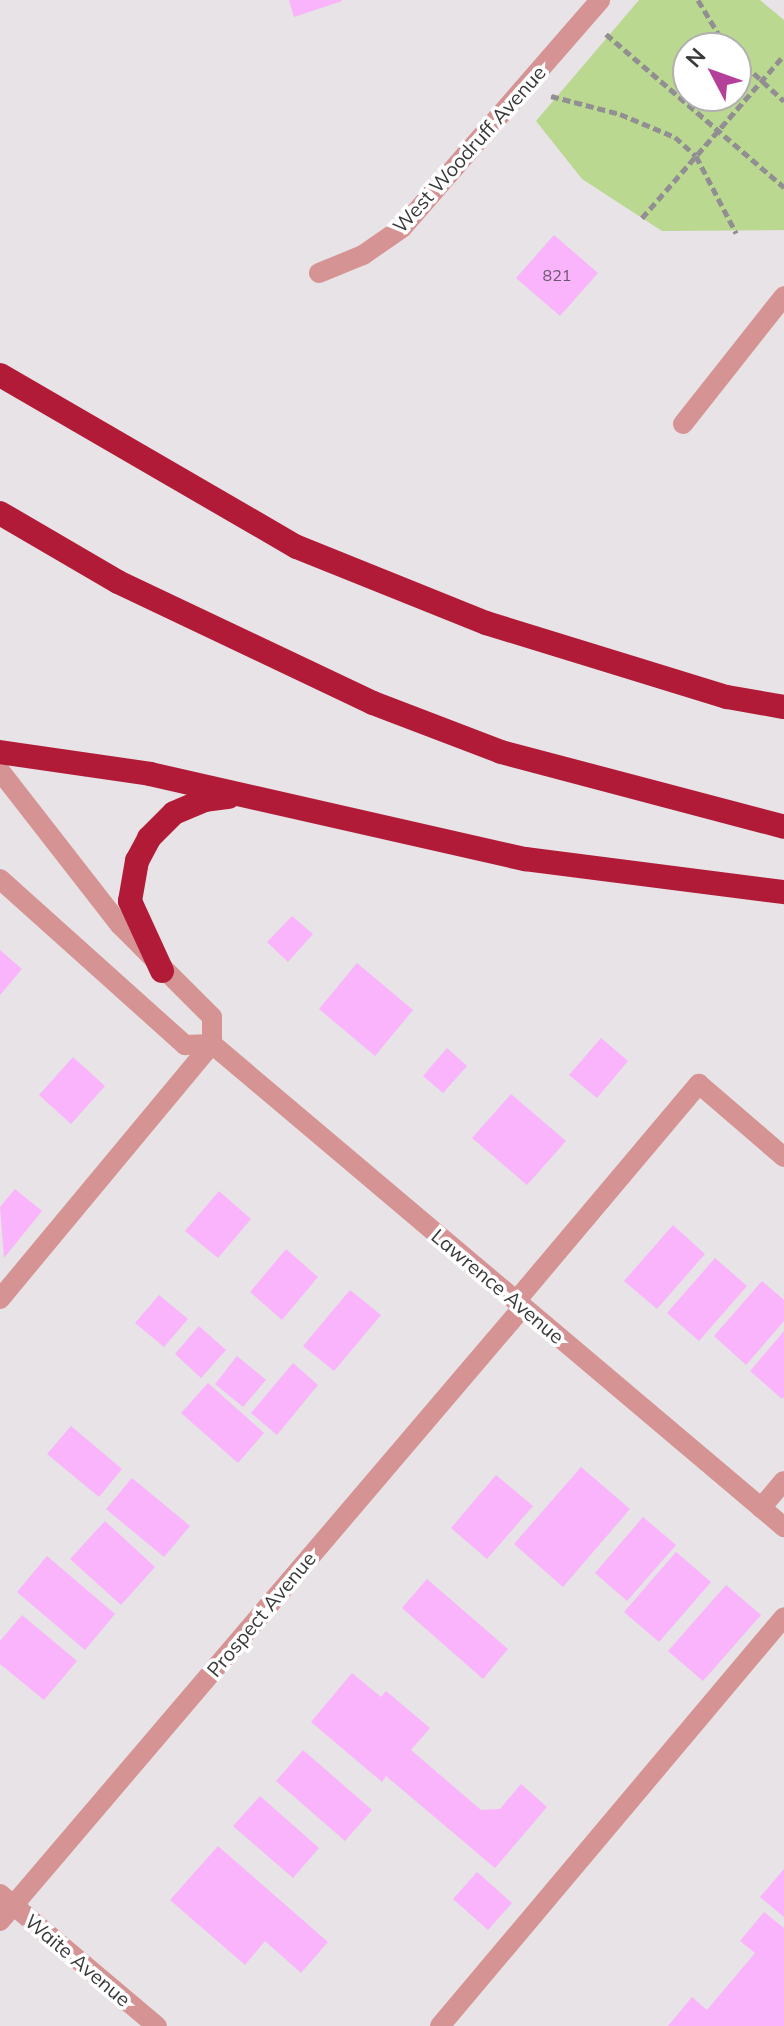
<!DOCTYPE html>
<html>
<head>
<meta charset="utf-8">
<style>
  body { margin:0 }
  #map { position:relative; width:784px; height:2026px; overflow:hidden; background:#e7e3e7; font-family:Mulish,sans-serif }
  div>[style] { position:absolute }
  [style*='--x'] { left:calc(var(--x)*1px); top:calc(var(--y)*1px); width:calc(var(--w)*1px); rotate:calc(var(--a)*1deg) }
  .green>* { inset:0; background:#bbd891 }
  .building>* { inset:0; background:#fab4fc }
  .path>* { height:5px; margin-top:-2.5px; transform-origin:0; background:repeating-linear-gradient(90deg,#928f92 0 8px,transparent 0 12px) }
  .service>* { height:20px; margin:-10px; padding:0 10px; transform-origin:10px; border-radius:10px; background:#d69394 }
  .minor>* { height:20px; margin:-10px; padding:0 10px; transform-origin:10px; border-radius:10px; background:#d69394 }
  .tertiary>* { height:20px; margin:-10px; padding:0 10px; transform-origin:10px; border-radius:10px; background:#d69394 }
  .motorway>* { height:24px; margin:-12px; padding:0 12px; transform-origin:12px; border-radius:12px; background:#b21b38 }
  span { translate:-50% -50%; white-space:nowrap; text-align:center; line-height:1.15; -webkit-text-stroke:7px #fff; paint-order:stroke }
  .number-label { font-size:16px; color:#6a586a }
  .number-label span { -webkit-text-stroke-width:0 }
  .street-label { font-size:20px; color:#3a393a }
  .north { position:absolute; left:672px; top:32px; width:80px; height:80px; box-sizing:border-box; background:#fff; border:2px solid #b0b0b0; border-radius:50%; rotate:311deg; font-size:22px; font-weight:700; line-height:32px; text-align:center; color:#3a393a }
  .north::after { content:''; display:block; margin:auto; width:28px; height:36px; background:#b44099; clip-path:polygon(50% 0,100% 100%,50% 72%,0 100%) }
</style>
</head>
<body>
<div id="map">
  <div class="green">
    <i style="clip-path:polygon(evenodd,639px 0,760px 0,784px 20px,784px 230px,662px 231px,582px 179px,536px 121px,639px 0,688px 48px,736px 48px,736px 96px,688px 96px,688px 48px)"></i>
  </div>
  <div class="building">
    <i style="clip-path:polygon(289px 0,342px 0,342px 1px,294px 17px)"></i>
    <i style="clip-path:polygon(554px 235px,598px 273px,560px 316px,516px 278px)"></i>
    <i style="clip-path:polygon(292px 916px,313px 934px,288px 962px,267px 942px)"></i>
    <i style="clip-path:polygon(0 950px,22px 969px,0 995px)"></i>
    <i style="clip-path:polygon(357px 963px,413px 1010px,375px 1056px,319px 1009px)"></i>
    <i style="clip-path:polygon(601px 1038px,628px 1061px,597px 1098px,569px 1075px)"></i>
    <i style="clip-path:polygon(447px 1048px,467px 1066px,443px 1093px,423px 1076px)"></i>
    <i style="clip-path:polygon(73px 1057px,105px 1086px,71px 1124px,39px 1095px)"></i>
    <i style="clip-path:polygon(511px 1094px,566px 1141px,527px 1185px,472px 1138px)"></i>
    <i style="clip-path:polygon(15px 1189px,42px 1211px,4px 1258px,0 1207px)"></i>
    <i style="clip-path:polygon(219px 1191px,251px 1219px,218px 1258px,185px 1231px)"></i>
    <i style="clip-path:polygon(673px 1225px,705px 1254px,657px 1309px,624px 1281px)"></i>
    <i style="clip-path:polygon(286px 1249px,318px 1277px,282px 1320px,250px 1292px)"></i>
    <i style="clip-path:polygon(715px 1258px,747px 1286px,699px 1341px,667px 1313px)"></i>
    <i style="clip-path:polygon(762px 1281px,784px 1300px,784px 1321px,746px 1365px,714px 1336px)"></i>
    <i style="clip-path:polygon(350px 1290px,381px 1315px,334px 1371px,303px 1346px)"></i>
    <i style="clip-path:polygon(159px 1295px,188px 1319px,164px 1347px,135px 1323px)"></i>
    <i style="clip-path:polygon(199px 1326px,226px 1350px,201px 1378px,175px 1354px)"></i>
    <i style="clip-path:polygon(784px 1331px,784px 1397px,782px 1399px,750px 1371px)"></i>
    <i style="clip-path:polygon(237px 1356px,266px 1380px,243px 1407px,215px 1384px)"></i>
    <i style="clip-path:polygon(293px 1363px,318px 1385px,277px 1435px,251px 1413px)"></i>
    <i style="clip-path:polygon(208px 1383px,264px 1433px,238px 1463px,181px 1413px)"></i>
    <i style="clip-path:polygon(71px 1426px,122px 1469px,99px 1497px,47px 1454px)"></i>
    <i style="clip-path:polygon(581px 1467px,630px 1509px,563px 1587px,514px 1544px)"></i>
    <i style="clip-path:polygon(496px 1475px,533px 1506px,487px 1559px,451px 1528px)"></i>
    <i style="clip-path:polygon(132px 1478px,190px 1526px,164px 1557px,106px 1509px)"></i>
    <i style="clip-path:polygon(643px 1517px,676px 1545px,627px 1601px,595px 1573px)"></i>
    <i style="clip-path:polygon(105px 1521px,155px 1567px,121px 1605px,70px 1559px)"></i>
    <i style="clip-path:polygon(676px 1552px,711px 1582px,659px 1642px,624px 1612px)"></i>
    <i style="clip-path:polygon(47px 1556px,115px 1614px,85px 1650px,17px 1592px)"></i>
    <i style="clip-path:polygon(427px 1579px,508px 1649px,483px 1679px,402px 1608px)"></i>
    <i style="clip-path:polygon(726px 1585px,761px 1615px,703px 1681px,668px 1651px)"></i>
    <i style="clip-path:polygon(22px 1615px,77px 1661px,44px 1700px,0 1664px,0 1641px)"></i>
    <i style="clip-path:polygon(352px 1673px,381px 1697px,386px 1691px,430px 1728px,411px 1750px,481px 1810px,500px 1809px,521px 1784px,547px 1807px,495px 1868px,386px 1776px,382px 1782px,311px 1722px)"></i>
    <i style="clip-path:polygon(303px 1750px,372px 1810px,345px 1841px,276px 1781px)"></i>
    <i style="clip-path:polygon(260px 1796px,319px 1848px,293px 1878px,233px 1826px)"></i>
    <i style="clip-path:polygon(218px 1846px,328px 1942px,301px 1973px,265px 1941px,245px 1965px,170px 1900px)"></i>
    <i style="clip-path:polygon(784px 1869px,784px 1917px,760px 1897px)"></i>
    <i style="clip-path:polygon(477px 1872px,512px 1903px,488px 1930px,453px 1899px)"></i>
    <i style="clip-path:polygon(764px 1912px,784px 1928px,784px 2026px,668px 2026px,692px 1997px,707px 2010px,755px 1953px,740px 1941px)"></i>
  </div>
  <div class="path">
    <i style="--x:698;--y:0;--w:56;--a:58.9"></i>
    <i style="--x:606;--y:34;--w:235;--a:40.7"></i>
    <i style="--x:736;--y:57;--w:65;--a:42.5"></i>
    <i style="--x:551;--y:96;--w:71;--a:14.6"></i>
    <i style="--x:620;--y:114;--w:60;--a:22.7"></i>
    <i style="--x:675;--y:137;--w:28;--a:42"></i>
    <i style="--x:696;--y:156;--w:87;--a:62.5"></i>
    <i style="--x:642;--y:218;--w:216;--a:-48.9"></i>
  </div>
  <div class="service">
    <i style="--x:683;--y:424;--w:163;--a:-51.7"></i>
    <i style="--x:0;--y:1299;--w:332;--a:-50.3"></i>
    <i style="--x:516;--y:1301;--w:284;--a:-49.9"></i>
    <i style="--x:699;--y:1084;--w:112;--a:40.7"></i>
    <i style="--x:440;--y:2026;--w:534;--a:-49.93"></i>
  </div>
  <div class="minor">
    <i style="--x:319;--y:273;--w:48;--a:-22.2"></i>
    <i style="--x:363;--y:255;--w:47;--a:-34.7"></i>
    <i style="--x:402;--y:228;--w:302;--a:-49"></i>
    <i style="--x:761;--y:1508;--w:35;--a:-50"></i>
    <i style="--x:0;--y:1894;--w:205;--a:40.1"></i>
    <i style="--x:0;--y:1921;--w:807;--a:-49.58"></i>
  </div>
  <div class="tertiary">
    <i style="--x:0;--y:771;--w:195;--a:52.1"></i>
    <i style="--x:120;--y:925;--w:130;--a:45"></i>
    <i style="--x:212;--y:1017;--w:27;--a:90"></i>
    <i style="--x:0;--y:879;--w:249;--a:41.9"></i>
    <i style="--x:185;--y:1045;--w:27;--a:-2"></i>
    <i style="--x:212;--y:1044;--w:749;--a:40.18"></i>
  </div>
  <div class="motorway">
    <i style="--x:0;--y:375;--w:343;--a:30.1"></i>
    <i style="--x:297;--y:547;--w:204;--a:21.9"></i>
    <i style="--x:486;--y:623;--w:252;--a:17.1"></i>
    <i style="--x:727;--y:697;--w:58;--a:10"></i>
    <i style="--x:0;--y:513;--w:137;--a:30.3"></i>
    <i style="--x:118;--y:582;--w:282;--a:25.4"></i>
    <i style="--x:373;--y:703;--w:137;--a:20.9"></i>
    <i style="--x:501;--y:752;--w:293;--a:14.8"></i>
    <i style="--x:0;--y:752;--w:152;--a:8.3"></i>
    <i style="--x:150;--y:774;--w:385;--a:12.8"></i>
    <i style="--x:525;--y:859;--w:261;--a:7.3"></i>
    <i style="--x:162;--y:971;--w:77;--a:-114.6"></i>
    <i style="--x:130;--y:901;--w:41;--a:-80.1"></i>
    <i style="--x:137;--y:861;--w:26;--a:-62"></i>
    <i style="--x:149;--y:838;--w:35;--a:-45"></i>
    <i style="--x:174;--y:813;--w:33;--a:-23"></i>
    <i style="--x:204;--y:800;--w:25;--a:-7"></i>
  </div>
  <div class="number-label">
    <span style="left:557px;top:275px">821</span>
  </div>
  <div class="street-label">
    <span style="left:469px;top:149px;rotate:-48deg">West Woodruff Avenue</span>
    <span style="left:498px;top:1286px;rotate:40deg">Lawrence Avenue</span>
    <span style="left:261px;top:1614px;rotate:-50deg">Prospect Avenue</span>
    <span style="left:78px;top:1960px;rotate:40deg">Waite Avenue</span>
  </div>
  <div class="north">N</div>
</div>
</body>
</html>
